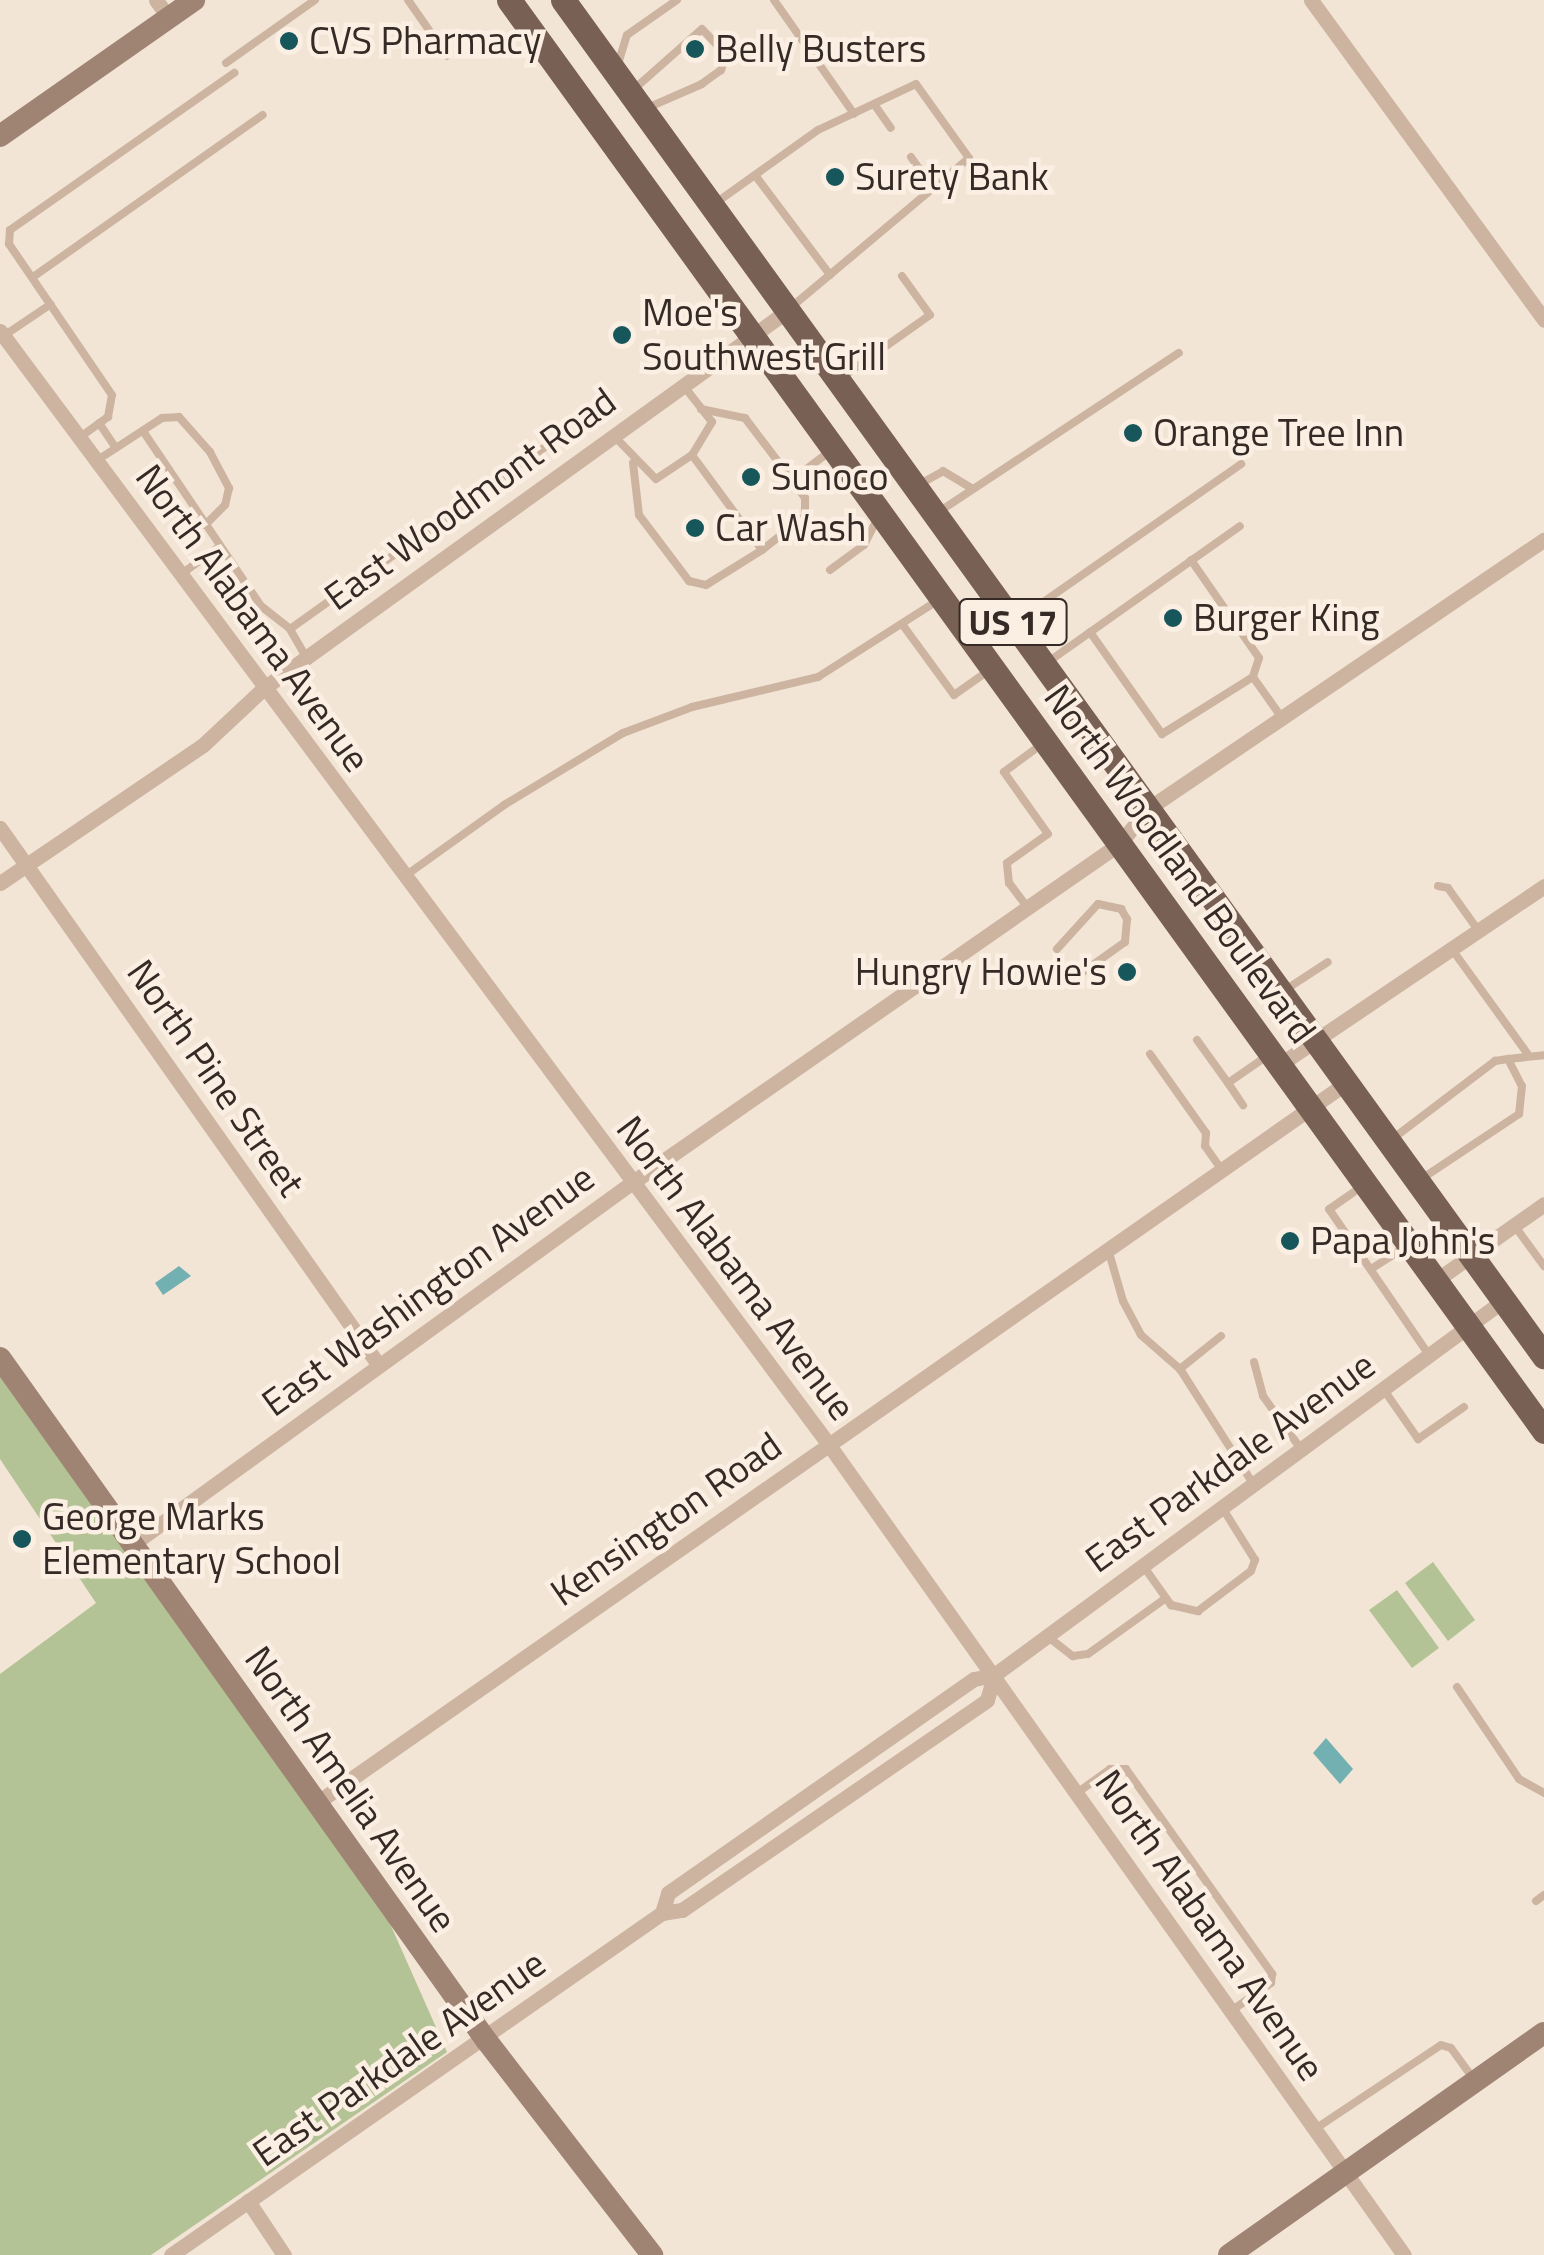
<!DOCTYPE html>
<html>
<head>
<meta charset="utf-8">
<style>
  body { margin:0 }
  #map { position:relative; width:1544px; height:2255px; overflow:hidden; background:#f3e5d6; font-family:"Titillium Web",sans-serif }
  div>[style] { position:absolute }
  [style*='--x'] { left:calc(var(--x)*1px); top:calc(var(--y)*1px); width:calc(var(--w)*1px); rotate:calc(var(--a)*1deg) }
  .green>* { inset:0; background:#b4c395 }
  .water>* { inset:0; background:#73b0b2 }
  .lane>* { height:8px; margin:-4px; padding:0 4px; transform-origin:4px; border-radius:4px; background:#ccb4a1 }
  .street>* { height:15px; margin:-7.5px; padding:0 7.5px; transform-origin:7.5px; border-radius:7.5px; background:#ccb4a1 }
  .secondary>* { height:22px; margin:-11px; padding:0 11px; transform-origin:11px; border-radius:11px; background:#9f8373 }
  .primary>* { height:25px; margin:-12.5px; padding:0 12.5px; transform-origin:12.5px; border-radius:12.5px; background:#796054 }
  .dots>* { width:28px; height:28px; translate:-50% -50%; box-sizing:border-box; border:5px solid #faefe2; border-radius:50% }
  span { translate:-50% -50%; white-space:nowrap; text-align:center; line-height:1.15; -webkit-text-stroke:9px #faefe2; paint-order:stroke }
  .shield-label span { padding:2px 8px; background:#faefe2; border:2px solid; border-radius:8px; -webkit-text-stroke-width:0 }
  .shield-label { font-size:35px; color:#352a25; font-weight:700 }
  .poi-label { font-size:38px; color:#352a25 }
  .left { translate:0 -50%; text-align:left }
  .right { translate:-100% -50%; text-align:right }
  .street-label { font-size:38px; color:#352a25 }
</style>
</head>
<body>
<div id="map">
  <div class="green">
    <i style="clip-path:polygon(0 1376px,388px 1919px,447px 2052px,151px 2255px,0 2255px,0 1674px,96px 1603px,0 1459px)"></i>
    <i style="clip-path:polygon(1433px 1562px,1475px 1620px,1448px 1641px,1405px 1583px)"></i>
    <i style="clip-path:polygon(1397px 1590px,1439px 1648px,1412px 1668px,1369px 1610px)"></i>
  </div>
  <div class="water">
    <i style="clip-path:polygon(179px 1266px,191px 1276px,163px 1295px,155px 1283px)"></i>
    <i style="clip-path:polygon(1326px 1738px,1353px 1769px,1340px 1784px,1313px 1753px)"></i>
  </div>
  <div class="lane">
    <i style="--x:408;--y:0;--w:68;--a:55.1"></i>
    <i style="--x:774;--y:0;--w:139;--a:54.9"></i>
    <i style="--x:226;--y:63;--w:109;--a:-35.3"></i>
    <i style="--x:618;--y:64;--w:30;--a:-73"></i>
    <i style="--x:627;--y:35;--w:61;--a:-35"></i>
    <i style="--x:633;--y:90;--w:92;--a:-41.5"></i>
    <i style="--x:702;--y:29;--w:35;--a:47"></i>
    <i style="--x:726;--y:55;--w:16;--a:108"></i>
    <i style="--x:721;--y:70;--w:24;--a:144"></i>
    <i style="--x:702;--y:84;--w:62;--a:156.3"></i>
    <i style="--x:874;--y:104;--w:29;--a:55"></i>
    <i style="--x:911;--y:157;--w:38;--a:55"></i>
    <i style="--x:755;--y:175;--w:125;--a:53.1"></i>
    <i style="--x:717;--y:202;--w:124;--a:-35.5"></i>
    <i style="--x:818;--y:130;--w:108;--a:-25.1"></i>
    <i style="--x:916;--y:84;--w:91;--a:54.4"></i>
    <i style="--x:969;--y:158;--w:234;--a:140"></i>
    <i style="--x:33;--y:277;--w:281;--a:-35.2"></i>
    <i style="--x:5;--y:335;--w:55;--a:-34"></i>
    <i style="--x:841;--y:378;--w:109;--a:-35.3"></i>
    <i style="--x:930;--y:315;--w:48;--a:-125.7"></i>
    <i style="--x:683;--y:385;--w:47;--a:51.9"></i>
    <i style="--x:712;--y:422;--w:39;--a:121"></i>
    <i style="--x:701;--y:409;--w:45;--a:11.6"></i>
    <i style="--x:745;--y:418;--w:78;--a:52.8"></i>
    <i style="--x:99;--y:423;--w:30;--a:56"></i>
    <i style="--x:143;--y:431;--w:211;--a:56"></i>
    <i style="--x:261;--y:606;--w:37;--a:38"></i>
    <i style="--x:614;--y:436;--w:60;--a:45.7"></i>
    <i style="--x:656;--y:479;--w:43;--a:-33.7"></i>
    <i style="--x:692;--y:455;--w:118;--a:53.6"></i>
    <i style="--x:762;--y:550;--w:55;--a:-38.3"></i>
    <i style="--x:805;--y:516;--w:18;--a:-90"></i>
    <i style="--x:805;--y:498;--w:22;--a:-126"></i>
    <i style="--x:792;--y:480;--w:46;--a:-37.1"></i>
    <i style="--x:79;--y:438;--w:36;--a:-36"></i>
    <i style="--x:108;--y:417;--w:22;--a:-80"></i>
    <i style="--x:112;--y:395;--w:183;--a:-124.3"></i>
    <i style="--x:9;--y:244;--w:14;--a:-86"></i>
    <i style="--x:10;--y:230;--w:274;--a:-35"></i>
    <i style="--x:96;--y:461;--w:79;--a:-33.1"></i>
    <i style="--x:162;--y:418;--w:17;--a:-3"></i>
    <i style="--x:179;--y:417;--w:47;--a:48.5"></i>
    <i style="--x:210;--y:452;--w:41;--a:62.2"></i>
    <i style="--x:229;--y:488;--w:17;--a:103"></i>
    <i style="--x:225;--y:505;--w:28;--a:135"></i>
    <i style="--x:633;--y:463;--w:52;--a:83.4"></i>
    <i style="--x:639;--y:515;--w:83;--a:52.9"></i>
    <i style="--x:689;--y:581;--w:17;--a:13"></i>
    <i style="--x:706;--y:585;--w:66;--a:-32"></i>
    <i style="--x:920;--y:484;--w:26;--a:-29"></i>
    <i style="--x:943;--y:471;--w:33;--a:31"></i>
    <i style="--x:937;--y:513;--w:290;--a:-33.5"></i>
    <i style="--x:1191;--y:560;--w:119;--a:55.2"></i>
    <i style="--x:1259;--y:658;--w:20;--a:108"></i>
    <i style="--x:830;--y:570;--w:42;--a:-36.3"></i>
    <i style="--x:864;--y:545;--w:28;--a:-63"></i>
    <i style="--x:180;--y:575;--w:49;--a:-35.9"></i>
    <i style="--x:1019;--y:619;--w:271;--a:-34.9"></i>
    <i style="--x:902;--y:624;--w:88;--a:53.8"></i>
    <i style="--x:954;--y:695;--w:42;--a:-35.2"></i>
    <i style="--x:1090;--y:632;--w:125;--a:54.8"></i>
    <i style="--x:1162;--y:734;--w:107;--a:-32.1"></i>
    <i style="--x:1253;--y:677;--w:50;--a:54.7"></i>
    <i style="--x:306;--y:657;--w:32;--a:-120"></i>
    <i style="--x:290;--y:629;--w:325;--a:-35.5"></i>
    <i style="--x:1048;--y:662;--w:235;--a:-35.3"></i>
    <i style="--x:405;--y:876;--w:122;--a:-35.6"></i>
    <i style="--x:504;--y:805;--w:139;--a:-31.2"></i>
    <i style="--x:623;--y:733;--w:74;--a:-20.6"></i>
    <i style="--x:692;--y:707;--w:130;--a:-13.4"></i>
    <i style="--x:818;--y:677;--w:141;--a:-32.6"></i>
    <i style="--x:1438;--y:886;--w:10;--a:11"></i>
    <i style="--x:1448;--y:888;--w:52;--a:54.5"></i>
    <i style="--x:1028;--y:908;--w:31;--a:-127"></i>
    <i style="--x:1009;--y:883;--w:20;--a:-96"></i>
    <i style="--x:1007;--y:863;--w:50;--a:-35.3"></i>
    <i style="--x:1048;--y:834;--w:76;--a:-125.4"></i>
    <i style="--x:1004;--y:772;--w:47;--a:-36.4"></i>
    <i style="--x:1451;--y:948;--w:130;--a:54.1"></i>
    <i style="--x:1057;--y:949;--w:61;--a:-47.7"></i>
    <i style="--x:1098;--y:904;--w:24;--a:12"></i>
    <i style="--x:1121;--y:909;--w:12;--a:59"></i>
    <i style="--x:1127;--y:919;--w:23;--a:95"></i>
    <i style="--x:1125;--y:942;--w:60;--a:144.5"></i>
    <i style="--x:1285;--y:990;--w:51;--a:-33.1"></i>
    <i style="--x:1197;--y:1040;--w:53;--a:54.2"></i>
    <i style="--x:1228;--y:1083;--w:47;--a:-34.7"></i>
    <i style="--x:1150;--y:1054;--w:97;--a:54.7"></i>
    <i style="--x:1206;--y:1133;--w:13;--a:94"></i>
    <i style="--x:1205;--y:1146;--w:29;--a:55"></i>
    <i style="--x:1508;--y:1059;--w:36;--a:-6"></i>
    <i style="--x:1228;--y:1083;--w:27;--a:56"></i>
    <i style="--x:1391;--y:1140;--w:131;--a:-37.2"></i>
    <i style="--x:1495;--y:1061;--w:13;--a:-9"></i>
    <i style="--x:1508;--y:1059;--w:30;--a:63"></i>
    <i style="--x:1522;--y:1086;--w:28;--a:96"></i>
    <i style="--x:1519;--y:1114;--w:118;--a:146.4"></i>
    <i style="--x:1361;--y:1187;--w:39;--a:145"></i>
    <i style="--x:1329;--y:1209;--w:177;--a:55.6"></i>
    <i style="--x:1514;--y:1225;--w:51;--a:53.8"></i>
    <i style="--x:1108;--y:1249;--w:54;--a:73.9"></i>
    <i style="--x:1123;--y:1301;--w:38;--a:62"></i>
    <i style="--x:1141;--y:1335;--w:52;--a:41.1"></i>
    <i style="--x:1371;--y:1269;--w:40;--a:-32.9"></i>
    <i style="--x:1221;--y:1336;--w:53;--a:141.2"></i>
    <i style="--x:1180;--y:1369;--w:138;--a:57.5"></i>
    <i style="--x:1254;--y:1362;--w:35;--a:75"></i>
    <i style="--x:1263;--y:1396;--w:65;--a:54.4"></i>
    <i style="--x:1384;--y:1390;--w:60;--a:55.2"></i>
    <i style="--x:1418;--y:1439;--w:56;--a:-34.8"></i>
    <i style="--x:1144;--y:1567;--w:47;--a:54.6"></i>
    <i style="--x:1171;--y:1605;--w:28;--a:13"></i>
    <i style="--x:1198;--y:1611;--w:66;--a:-37"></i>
    <i style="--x:1251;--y:1571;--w:12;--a:-70"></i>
    <i style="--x:1255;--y:1560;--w:60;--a:-122.1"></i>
    <i style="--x:1047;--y:1636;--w:33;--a:38"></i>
    <i style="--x:1073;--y:1656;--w:15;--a:-8"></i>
    <i style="--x:1088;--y:1654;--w:96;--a:-35.7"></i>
    <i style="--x:1457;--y:1687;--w:111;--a:56"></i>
    <i style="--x:1519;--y:1779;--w:29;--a:29"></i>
    <i style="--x:1077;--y:1793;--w:41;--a:-36"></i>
    <i style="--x:1110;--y:1769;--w:16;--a:0"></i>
    <i style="--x:1126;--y:1769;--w:252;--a:54.5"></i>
    <i style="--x:1272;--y:1974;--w:9;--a:96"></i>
    <i style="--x:1271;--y:1983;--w:49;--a:145"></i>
    <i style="--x:1536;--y:1901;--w:10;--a:-37"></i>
    <i style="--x:1315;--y:2129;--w:151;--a:-33.7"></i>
    <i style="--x:1441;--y:2045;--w:10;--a:17"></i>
    <i style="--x:1451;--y:2048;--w:37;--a:54"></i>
  </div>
  <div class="street">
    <i style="--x:156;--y:0;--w:22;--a:54"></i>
    <i style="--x:1311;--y:0;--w:396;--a:53.9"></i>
    <i style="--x:0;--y:331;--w:1389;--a:53.34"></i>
    <i style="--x:829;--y:1445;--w:993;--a:54.63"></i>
    <i style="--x:0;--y:828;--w:656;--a:54.81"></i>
    <i style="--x:0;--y:883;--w:245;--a:-34.2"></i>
    <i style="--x:203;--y:745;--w:83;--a:-43.1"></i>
    <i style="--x:264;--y:688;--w:645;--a:-35.79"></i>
    <i style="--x:1279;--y:1065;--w:320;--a:-34"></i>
    <i style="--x:1435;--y:1281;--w:133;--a:-35.2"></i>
    <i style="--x:133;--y:1544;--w:614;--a:-35.92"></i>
    <i style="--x:630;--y:1184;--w:596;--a:-34.81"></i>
    <i style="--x:1119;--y:844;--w:47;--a:-50.2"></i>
    <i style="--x:1149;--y:808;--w:477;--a:-34.2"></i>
    <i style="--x:318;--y:1802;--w:1254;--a:-34.97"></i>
    <i style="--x:662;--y:1913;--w:21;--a:-73"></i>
    <i style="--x:668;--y:1893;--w:373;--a:-35"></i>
    <i style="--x:974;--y:1679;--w:20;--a:-11"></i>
    <i style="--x:994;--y:1675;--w:633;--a:-36.33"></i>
    <i style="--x:248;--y:2201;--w:65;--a:56.3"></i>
    <i style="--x:171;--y:2255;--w:598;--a:-34.86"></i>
    <i style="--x:662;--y:1913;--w:20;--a:-9"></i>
    <i style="--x:682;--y:1910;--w:370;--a:-34.5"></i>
    <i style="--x:987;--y:1700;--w:26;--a:-74"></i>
  </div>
  <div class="secondary">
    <i style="--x:0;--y:136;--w:237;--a:-35"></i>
    <i style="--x:0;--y:1358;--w:837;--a:54.53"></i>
    <i style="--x:486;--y:2040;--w:272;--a:52.3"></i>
    <i style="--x:1229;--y:2255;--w:385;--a:-35.2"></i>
  </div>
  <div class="primary">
    <i style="--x:509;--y:0;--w:1766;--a:54.12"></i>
    <i style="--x:563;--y:0;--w:1674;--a:54.12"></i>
  </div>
  <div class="dots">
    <i style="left:289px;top:41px;background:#17565a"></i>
    <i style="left:695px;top:49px;background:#17565a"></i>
    <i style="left:835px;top:177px;background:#17565a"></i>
    <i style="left:622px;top:335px;background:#17565a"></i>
    <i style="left:1133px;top:433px;background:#17565a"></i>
    <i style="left:751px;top:477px;background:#17565a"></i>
    <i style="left:695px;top:528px;background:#17565a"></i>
    <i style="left:1173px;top:618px;background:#17565a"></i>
    <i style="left:1127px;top:972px;background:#17565a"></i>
    <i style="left:1290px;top:1241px;background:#17565a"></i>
    <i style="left:22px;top:1539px;background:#17565a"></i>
  </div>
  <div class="shield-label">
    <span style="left:1013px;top:622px">US 17</span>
  </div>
  <div class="poi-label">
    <span class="left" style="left:309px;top:41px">CVS Pharmacy</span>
    <span class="left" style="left:715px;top:49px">Belly Busters</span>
    <span class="left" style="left:855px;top:177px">Surety Bank</span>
    <span class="left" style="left:642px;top:335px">Moe's<br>Southwest Grill</span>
    <span class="left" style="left:1153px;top:433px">Orange Tree Inn</span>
    <span class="left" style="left:771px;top:477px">Sunoco</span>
    <span class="left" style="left:715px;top:528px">Car Wash</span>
    <span class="left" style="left:1193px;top:618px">Burger King</span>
    <span class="right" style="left:1107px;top:972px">Hungry Howie's</span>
    <span class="left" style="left:1310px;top:1241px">Papa John's</span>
    <span class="left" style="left:42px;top:1539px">George Marks<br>Elementary School</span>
  </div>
  <div class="street-label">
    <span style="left:470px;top:499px;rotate:-36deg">East Woodmont Road</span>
    <span style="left:253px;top:618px;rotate:54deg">North Alabama Avenue</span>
    <span style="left:1180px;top:864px;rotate:54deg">North Woodland Boulevard</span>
    <span style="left:216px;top:1078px;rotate:55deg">North Pine Street</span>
    <span style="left:736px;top:1268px;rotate:53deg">North Alabama Avenue</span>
    <span style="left:428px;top:1290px;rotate:-36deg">East Washington Avenue</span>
    <span style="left:1230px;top:1462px;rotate:-36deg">East Parkdale Avenue</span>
    <span style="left:666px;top:1519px;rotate:-35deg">Kensington Road</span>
    <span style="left:351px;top:1789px;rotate:55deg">North Amelia Avenue</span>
    <span style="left:1210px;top:1925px;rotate:55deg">North Alabama Avenue</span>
    <span style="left:399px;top:2058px;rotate:-35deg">East Parkdale Avenue</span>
  </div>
</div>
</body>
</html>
